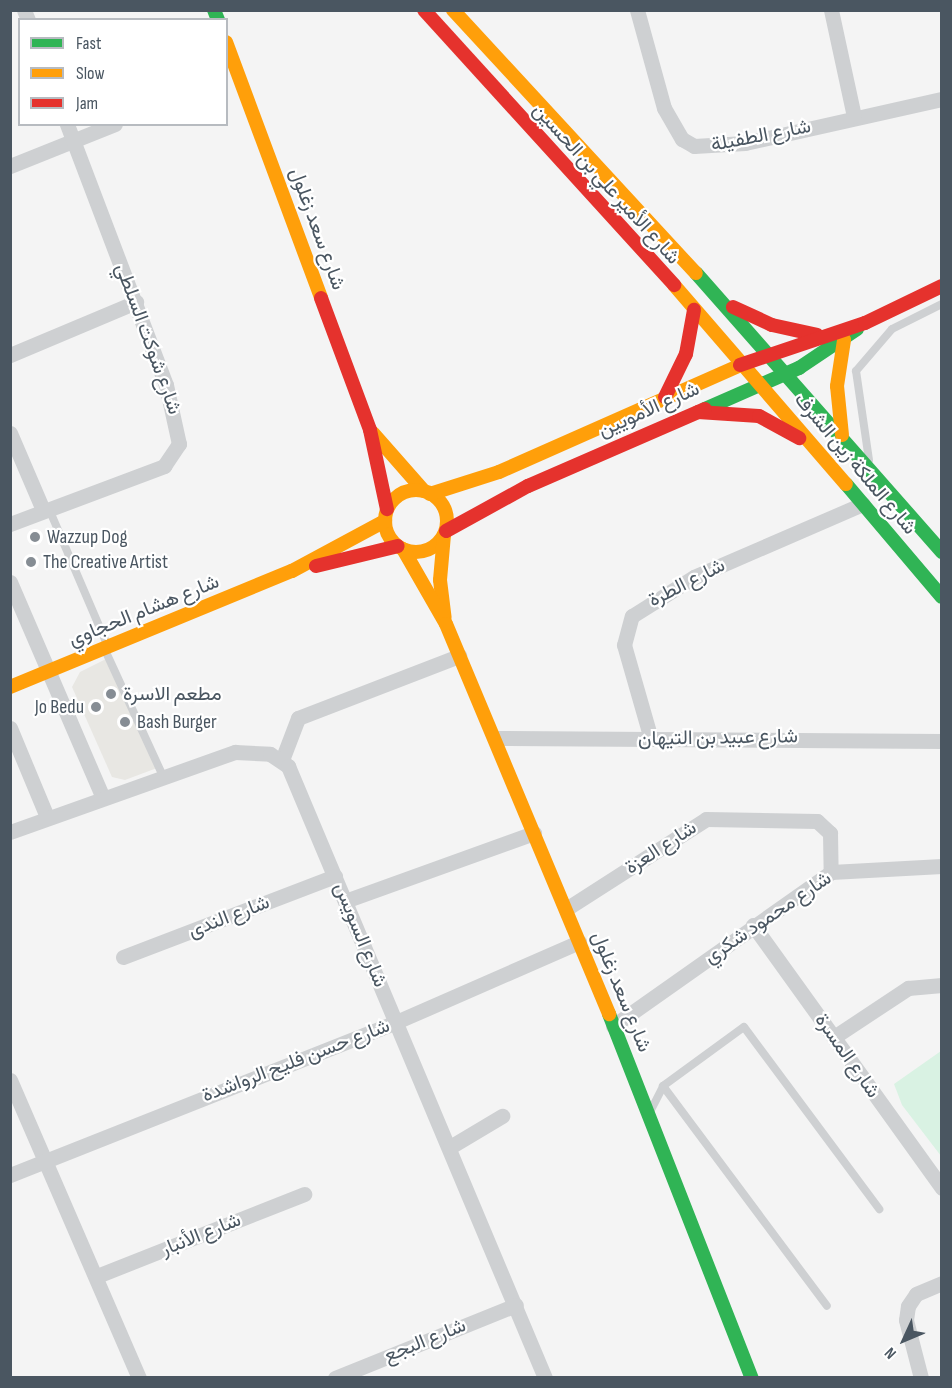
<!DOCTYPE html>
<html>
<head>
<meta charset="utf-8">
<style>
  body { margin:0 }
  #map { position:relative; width:952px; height:1388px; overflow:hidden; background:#f4f4f4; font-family:"Sofia Sans Condensed",Vazirmatn,sans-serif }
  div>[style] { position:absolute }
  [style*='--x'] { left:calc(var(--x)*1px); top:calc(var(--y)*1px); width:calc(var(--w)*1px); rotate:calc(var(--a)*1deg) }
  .commercial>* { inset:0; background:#e8e7e3 }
  .green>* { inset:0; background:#d9f2e3 }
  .lane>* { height:8px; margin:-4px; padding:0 4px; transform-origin:4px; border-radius:4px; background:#ced0d2 }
  .street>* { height:15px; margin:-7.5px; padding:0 7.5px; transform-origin:7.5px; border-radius:7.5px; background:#ced0d2 }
  .fast>* { height:14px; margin:-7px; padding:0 7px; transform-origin:7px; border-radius:7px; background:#30b455 }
  .slow>* { height:14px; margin:-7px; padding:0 7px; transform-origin:7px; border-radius:7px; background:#ff9f0a }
  .slow>.ring { margin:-7px; padding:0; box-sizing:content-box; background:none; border:14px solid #ff9f0a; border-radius:50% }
  .jam>* { height:14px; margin:-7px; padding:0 7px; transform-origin:7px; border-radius:7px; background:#e5322d }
  .dots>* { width:16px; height:16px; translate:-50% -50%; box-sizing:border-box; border:3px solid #fff; border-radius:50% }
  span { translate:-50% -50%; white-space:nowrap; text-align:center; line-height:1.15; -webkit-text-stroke:4.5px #fff; paint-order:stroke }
  .street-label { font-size:20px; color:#4a5661 }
  .poi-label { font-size:20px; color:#4a5661 }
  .left { translate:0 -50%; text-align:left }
  .right { translate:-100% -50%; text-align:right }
  .frame { position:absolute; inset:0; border:12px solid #4a5661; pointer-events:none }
  .legend { position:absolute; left:18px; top:18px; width:210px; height:108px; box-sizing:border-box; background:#fff; border:2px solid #b7bbc0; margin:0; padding:8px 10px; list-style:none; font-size:18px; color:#4a5661 }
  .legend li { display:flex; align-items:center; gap:12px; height:30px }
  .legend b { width:30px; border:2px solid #b7bbc0 }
  .north { position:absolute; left:874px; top:1310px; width:60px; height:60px; -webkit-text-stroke:4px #fff; paint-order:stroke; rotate:226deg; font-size:16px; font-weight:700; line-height:24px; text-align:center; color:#4a5661 }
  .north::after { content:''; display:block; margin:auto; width:21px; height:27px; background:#4a5661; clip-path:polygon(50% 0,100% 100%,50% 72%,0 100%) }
</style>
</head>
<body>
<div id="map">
  <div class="commercial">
    <i style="clip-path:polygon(108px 658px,157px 768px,125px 780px,112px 777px,72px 687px,80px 672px)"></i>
  </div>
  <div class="green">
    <i style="clip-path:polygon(941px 1051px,941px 1156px,902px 1105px,894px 1084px)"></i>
  </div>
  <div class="lane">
    <i style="--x:869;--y:460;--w:90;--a:-98.3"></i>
    <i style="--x:856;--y:371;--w:55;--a:-49.4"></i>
    <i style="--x:892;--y:329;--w:56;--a:-26.6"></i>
    <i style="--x:49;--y:509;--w:147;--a:66.8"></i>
    <i style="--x:105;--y:650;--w:136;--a:65.3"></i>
    <i style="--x:663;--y:1086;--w:274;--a:53.3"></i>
    <i style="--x:651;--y:1110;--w:27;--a:-63"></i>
    <i style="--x:663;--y:1086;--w:100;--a:-36.1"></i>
    <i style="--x:744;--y:1027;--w:227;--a:53.4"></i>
  </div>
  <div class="street">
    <i style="--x:24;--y:10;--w:11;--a:68"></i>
    <i style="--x:637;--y:10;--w:102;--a:74.6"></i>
    <i style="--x:664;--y:108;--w:36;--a:60"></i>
    <i style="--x:682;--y:139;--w:14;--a:30"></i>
    <i style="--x:694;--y:146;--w:51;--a:-3.4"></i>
    <i style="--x:745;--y:143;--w:202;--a:-12.6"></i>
    <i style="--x:831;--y:10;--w:108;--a:77.8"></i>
    <i style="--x:10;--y:166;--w:113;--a:-21.8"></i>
    <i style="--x:10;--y:355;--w:137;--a:-22.8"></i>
    <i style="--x:10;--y:433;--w:84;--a:66.8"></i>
    <i style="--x:10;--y:524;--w:165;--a:-20.6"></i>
    <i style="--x:164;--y:466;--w:27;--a:-56"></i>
    <i style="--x:179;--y:444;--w:60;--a:-102.4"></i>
    <i style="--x:166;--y:385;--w:279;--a:-110.8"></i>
    <i style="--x:10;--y:582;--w:233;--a:66.7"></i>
    <i style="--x:10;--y:728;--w:96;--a:67.4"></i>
    <i style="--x:495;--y:738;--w:447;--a:0.4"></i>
    <i style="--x:651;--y:739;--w:98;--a:-106"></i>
    <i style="--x:624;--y:645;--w:30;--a:-75"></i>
    <i style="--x:632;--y:616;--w:73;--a:-32.2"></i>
    <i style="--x:694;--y:577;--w:184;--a:-23.4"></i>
    <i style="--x:282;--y:760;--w:45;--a:-69.1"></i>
    <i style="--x:298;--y:718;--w:173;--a:-21.1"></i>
    <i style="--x:10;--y:832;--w:239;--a:-19.6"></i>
    <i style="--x:235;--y:752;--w:35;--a:3"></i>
    <i style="--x:270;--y:754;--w:22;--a:34"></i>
    <i style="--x:288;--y:766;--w:664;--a:67.22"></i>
    <i style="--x:345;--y:901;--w:201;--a:-19.8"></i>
    <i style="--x:566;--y:909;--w:166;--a:-32.7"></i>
    <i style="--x:706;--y:819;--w:111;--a:1"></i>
    <i style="--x:817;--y:821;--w:18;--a:43"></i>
    <i style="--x:830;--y:833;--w:39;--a:89"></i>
    <i style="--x:753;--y:925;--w:324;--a:54.3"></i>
    <i style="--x:123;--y:957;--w:227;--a:-20.9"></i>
    <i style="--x:613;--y:1026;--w:267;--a:-35.2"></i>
    <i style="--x:831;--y:872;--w:111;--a:-3.1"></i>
    <i style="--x:834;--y:1037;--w:89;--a:-33.5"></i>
    <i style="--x:908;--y:988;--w:34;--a:-5"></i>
    <i style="--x:10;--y:1080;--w:325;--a:66.6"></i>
    <i style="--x:450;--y:1147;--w:61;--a:-30.8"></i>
    <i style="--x:10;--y:1175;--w:415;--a:-21.6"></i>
    <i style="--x:396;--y:1022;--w:200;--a:-23.6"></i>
    <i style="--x:97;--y:1276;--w:223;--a:-21.6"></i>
    <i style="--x:335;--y:1378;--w:195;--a:-22"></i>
    <i style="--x:921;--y:1378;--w:60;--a:-104.5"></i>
    <i style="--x:906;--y:1320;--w:14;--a:-82"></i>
    <i style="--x:908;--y:1306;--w:14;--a:-56"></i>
    <i style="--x:916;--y:1294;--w:28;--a:-23"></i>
  </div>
  <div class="fast">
    <i style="--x:214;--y:10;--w:11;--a:68"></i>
    <i style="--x:696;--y:273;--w:372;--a:48.6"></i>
    <i style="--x:705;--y:409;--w:103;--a:-23.6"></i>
    <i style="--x:799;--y:368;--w:70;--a:-33.9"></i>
    <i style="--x:846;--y:484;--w:148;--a:49.7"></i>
    <i style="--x:609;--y:1014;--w:391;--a:68.6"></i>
  </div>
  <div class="slow">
    <i style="--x:453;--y:10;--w:358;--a:47.3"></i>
    <i style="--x:226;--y:42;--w:273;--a:69.6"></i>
    <i style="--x:674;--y:285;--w:263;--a:49.2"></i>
    <i style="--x:373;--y:433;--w:77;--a:48.7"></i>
    <i style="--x:842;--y:435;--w:49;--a:-95.8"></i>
    <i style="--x:837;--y:386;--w:47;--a:-81.3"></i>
    <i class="ring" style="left:385px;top:490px;width:48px;height:48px"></i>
    <i style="--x:430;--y:494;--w:72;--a:-17.7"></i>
    <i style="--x:499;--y:472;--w:264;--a:-23.9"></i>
    <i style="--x:444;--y:535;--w:45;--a:95.1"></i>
    <i style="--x:440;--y:580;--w:38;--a:83"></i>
    <i style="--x:403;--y:549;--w:86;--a:60.2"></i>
    <i style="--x:446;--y:624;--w:423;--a:67.3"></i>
    <i style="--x:10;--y:687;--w:305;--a:-22.4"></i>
    <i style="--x:292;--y:571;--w:106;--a:-28.3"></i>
  </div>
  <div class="jam">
    <i style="--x:424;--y:10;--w:372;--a:47.7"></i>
    <i style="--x:321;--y:298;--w:141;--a:69.6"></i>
    <i style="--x:370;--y:430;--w:81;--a:77.9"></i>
    <i style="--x:733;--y:307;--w:43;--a:24.8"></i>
    <i style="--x:772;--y:325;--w:46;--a:12.5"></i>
    <i style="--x:740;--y:365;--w:132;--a:-18.6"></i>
    <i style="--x:865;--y:323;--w:85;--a:-25.7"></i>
    <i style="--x:665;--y:397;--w:48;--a:-64"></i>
    <i style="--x:686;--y:354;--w:45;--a:-79.7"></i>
    <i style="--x:698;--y:412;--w:61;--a:3.8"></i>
    <i style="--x:759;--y:416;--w:46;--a:28.8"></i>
    <i style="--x:446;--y:531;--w:94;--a:-28.8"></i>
    <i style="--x:528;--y:486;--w:193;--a:-23.5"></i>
    <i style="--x:316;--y:566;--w:84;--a:-13.7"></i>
  </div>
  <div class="dots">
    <i style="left:35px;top:537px;background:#868d94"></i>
    <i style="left:31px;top:562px;background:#868d94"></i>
    <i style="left:111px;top:694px;background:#868d94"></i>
    <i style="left:96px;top:707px;background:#868d94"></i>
    <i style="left:125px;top:722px;background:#868d94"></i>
  </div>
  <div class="street-label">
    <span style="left:761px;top:136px;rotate:-11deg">شارع الطفيلة</span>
    <span style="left:606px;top:184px;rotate:48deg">شارع الأمير علي بن الحسين</span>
    <span style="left:317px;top:229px;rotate:70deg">شارع سعد زغلول</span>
    <span style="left:148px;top:339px;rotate:70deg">شارع شوكت السلطي</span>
    <span style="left:649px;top:410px;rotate:-24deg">شارع الأمويين</span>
    <span style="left:855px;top:464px;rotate:50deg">شارع الملكة زين الشرف</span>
    <span style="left:687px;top:583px;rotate:-27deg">شارع الطرة</span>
    <span style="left:144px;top:611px;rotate:-22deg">شارع هشام الحجاوي</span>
    <span style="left:718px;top:738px;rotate:-1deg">شارع عبيد بن التيهان</span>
    <span style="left:661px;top:848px;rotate:-33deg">شارع العزة</span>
    <span style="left:229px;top:917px;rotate:-21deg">شارع الندى</span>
    <span style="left:768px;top:918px;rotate:-34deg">شارع محمود شكري</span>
    <span style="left:360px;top:935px;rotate:68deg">شارع السويس</span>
    <span style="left:621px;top:992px;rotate:68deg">شارع سعد زغلول</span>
    <span style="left:847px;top:1056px;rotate:55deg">شارع المسرة</span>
    <span style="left:296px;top:1061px;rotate:-21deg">شارع حسن فليح الرواشدة</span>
    <span style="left:201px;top:1235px;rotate:-22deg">شارع الأنبار</span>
    <span style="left:425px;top:1341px;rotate:-22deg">شارع البجع</span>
  </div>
  <div class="poi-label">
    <span class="left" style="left:47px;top:537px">Wazzup Dog</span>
    <span class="left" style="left:43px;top:562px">The Creative Artist</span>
    <span class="left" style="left:123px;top:694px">مطعم الاسرة</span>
    <span class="right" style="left:84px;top:707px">Jo Bedu</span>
    <span class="left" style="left:137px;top:722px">Bash Burger</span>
  </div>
  <div class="frame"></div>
  <ul class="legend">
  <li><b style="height:8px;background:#30b455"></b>Fast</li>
  <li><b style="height:8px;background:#ff9f0a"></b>Slow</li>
  <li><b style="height:8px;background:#e5322d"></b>Jam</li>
  </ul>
  <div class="north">N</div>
</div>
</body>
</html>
